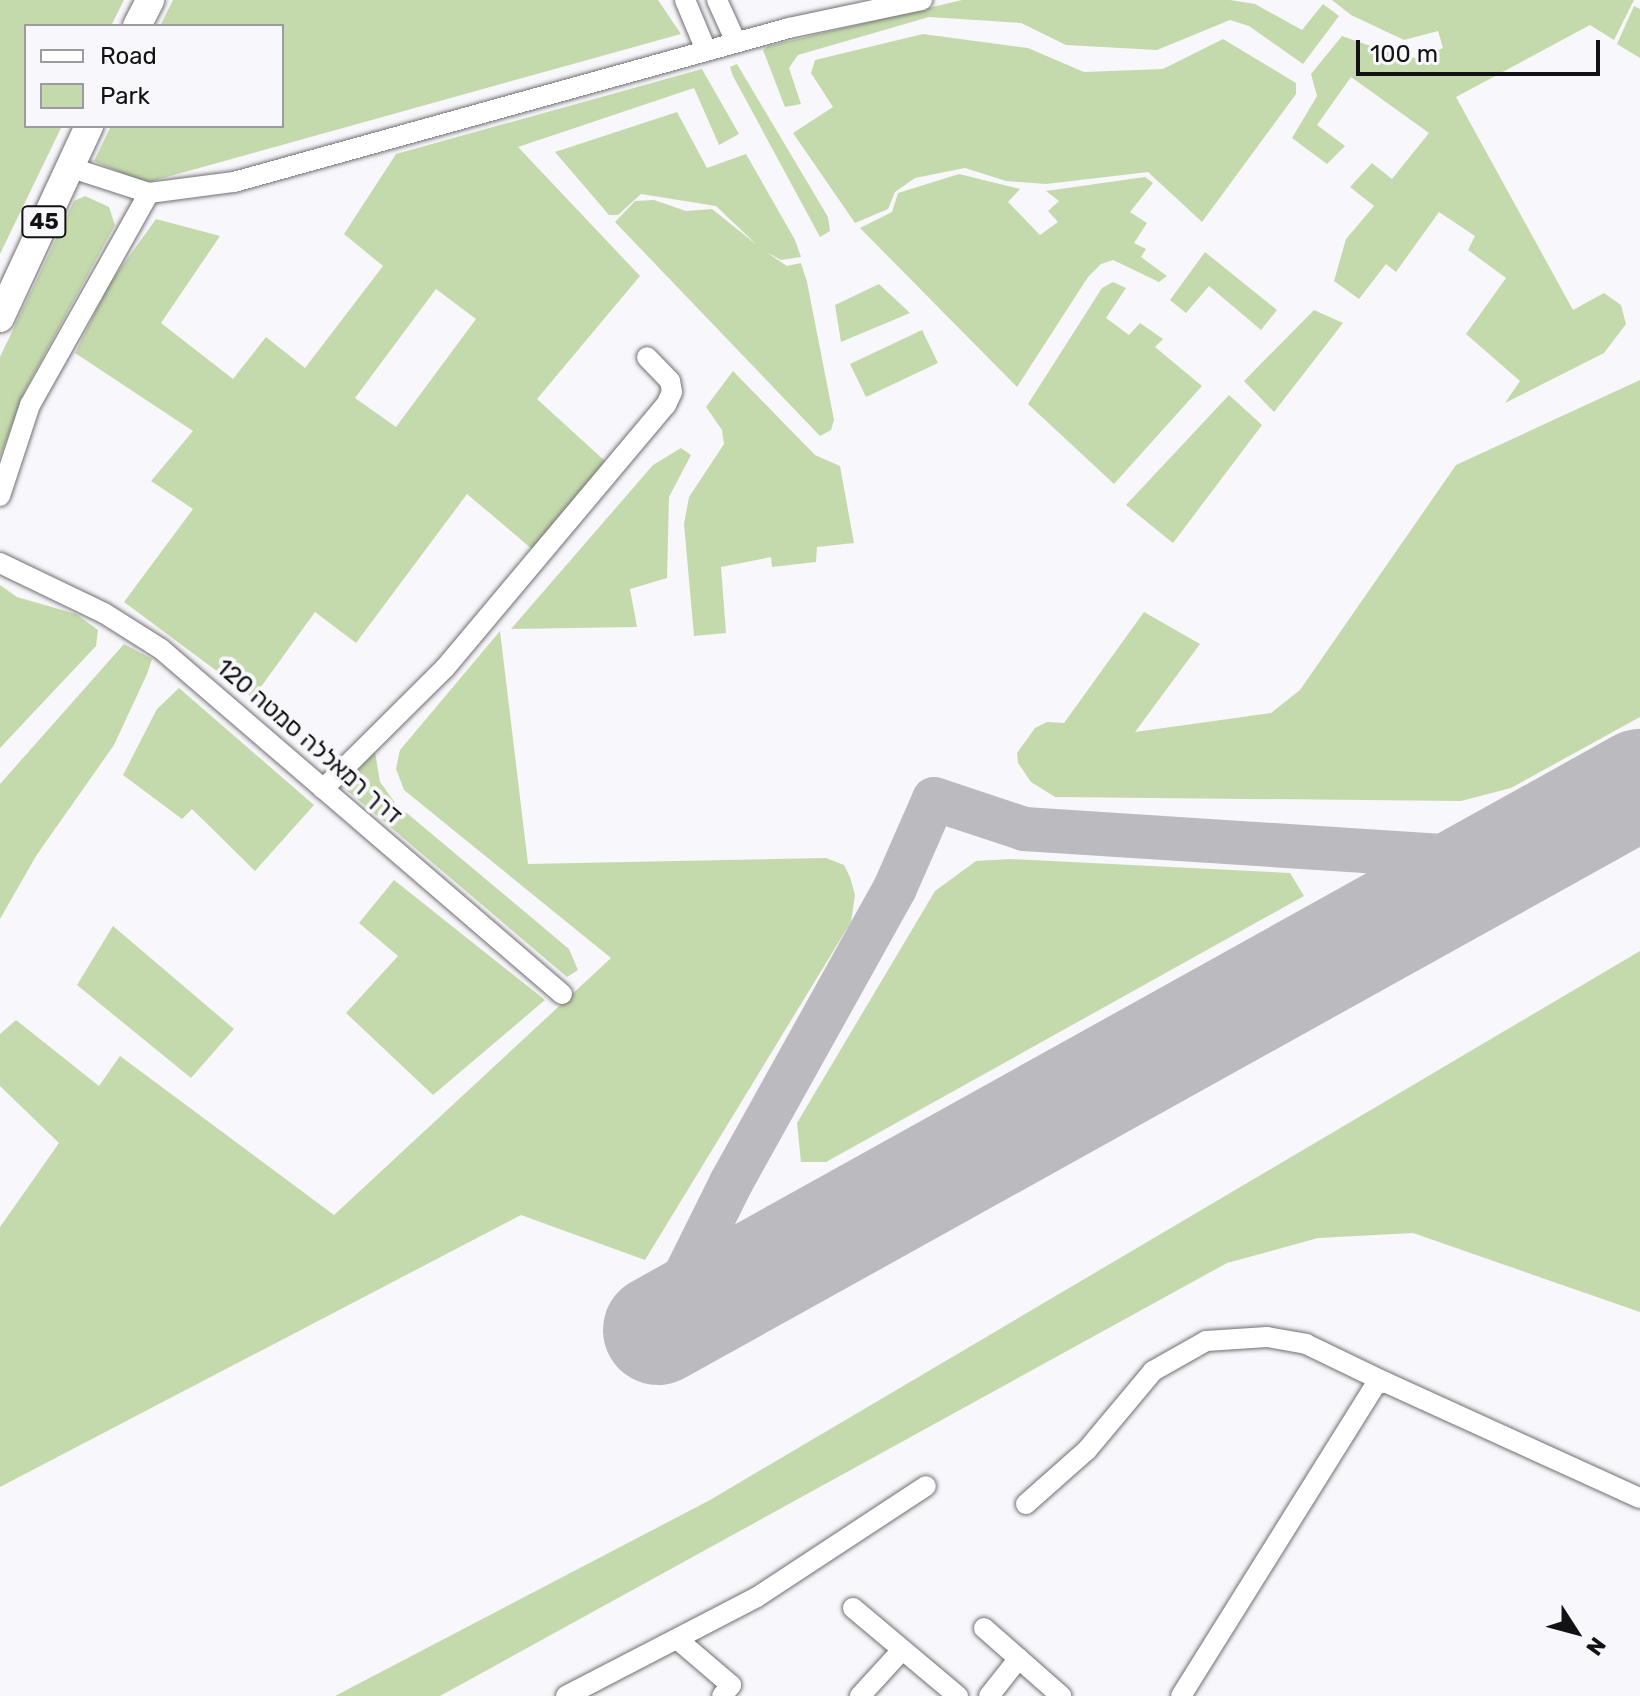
<!DOCTYPE html>
<html>
<head>
<meta charset="utf-8">
<style>
  body { margin:0 }
  #map { position:relative; width:1640px; height:1696px; overflow:hidden; background:#f8f7fb; font-family:Rubik,"Noto Sans Hebrew",sans-serif }
  div>[style] { position:absolute }
  [style*='--x'] { left:calc(var(--x)*1px); top:calc(var(--y)*1px); width:calc(var(--w)*1px); rotate:calc(var(--a)*1deg) }
  .green>* { inset:0; background:#c5daac }
  .taxiway>* { height:44px; margin:-22px; padding:0 22px; transform-origin:22px; border-radius:22px; background:#bbbabe }
  .runway>* { height:110px; margin:-55px; padding:0 55px; transform-origin:55px; border-radius:55px; background:#bbbabe }
  .roads { filter:drop-shadow(0 0 2px #716f73) drop-shadow(0 0 2px #716f73) }
  .minor>* { height:20px; margin:-10px; padding:0 10px; transform-origin:10px; border-radius:10px; background:#fff }
  .highway>* { height:28px; margin:-14px; padding:0 14px; transform-origin:14px; border-radius:14px; background:#fff }
  span { translate:-50% -50%; white-space:nowrap; text-align:center; line-height:1.15; -webkit-text-stroke:8px #f8f7fb; paint-order:stroke }
  .shield-label span { padding:2px 6px; background:#f8f7fb; border:2px solid; border-radius:6px; -webkit-text-stroke-width:0 }
  .shield-label { font-size:22px; color:#121113; font-weight:700 }
  .street-label { font-size:24px; color:#121113 }
  .legend { position:absolute; left:24px; top:24px; width:260px; height:104px; box-sizing:border-box; background:#f8f7fb; border:2px solid #9c9b9e; margin:0; padding:10px 14px; list-style:none; font-size:24px; color:#121113 }
  .legend li { display:flex; align-items:center; gap:16px; height:40px }
  .legend b { width:40px; border:2px solid #9c9b9e }
  .north { position:absolute; left:1536px; top:1592px; width:80px; height:80px; -webkit-text-stroke:6px #f8f7fb; paint-order:stroke; rotate:126deg; font-size:22px; font-weight:700; line-height:32px; text-align:center; color:#121113 }
  .north::after { content:''; display:block; margin:auto; width:28px; height:36px; background:#121113; clip-path:polygon(50% 0,100% 100%,50% 72%,0 100%) }
  .scale { position:absolute; left:1356px; top:40px; width:244px; height:36px; box-sizing:border-box; border:4px solid #121113; border-top:0; padding-left:10px; font-size:24px; line-height:28px; white-space:nowrap; color:#121113; -webkit-text-stroke:6px #f8f7fb; paint-order:stroke }
</style>
</head>
<body>
<div id="map">
  <div class="green">
    <i style="clip-path:polygon(0 0,124px 0,111px 26px,26px 26px,26px 126px,62px 126px,0 254px)"></i>
    <i style="clip-path:polygon(173px 0,658px 0,681px 34px,145px 183px,94px 161px,111px 126px,282px 126px,282px 26px,160px 26px)"></i>
    <i style="clip-path:polygon(962px 0,1230px 0,1255px 4px,1302px 30px,1323px 4px,1339px 16px,1303px 64px,1249px 26px,1230px 20px,1157px 50px,1066px 45px,1021px 23px,929px 17px,798px 55px,789px 68px,801px 104px,785px 107px,763px 50px,768px 46px)"></i>
    <i style="clip-path:polygon(1332px 0,1634px 0,1614px 40px,1590px 25px,1456px 97px,1573px 310px,1604px 293px,1621px 305px,1626px 324px,1604px 353px,1505px 403px,1520px 381px,1466px 334px,1506px 278px,1468px 250px,1475px 236px,1439px 212px,1396px 272px,1386px 264px,1359px 299px,1334px 281px,1346px 239px,1374px 206px,1350px 187px,1372px 163px,1392px 179px,1429px 133px,1351px 77px,1317px 125px,1345px 146px,1327px 164px,1292px 138px,1317px 96px,1311px 74px,1342px 36px,1402px 57px,1419px 58px,1443px 48px,1438px 31px,1404px 40px,1351px 15px)"></i>
    <i style="clip-path:polygon(1634px 6px,1640px 9px,1640px 58px,1617px 44px)"></i>
    <i style="clip-path:polygon(923px 34px,1028px 48px,1084px 72px,1163px 69px,1223px 39px,1296px 83px,1296px 94px,1202px 222px,1148px 172px,1046px 184px,1006px 181px,965px 168px,915px 178px,895px 192px,888px 209px,855px 223px,793px 133px,833px 107px,811px 73px,815px 60px)"></i>
    <i style="clip-path:polygon(737px 64px,828px 217px,830px 231px,820px 237px,733px 76px,730px 67px)"></i>
    <i style="clip-path:polygon(evenodd,702px 69px,739px 134px,719px 145px,694px 88px,518px 147px,640px 276px,537px 399px,606px 462px,538px 554px,467px 494px,356px 643px,315px 612px,253px 698px,124px 602px,193px 509px,151px 481px,193px 431px,75px 353px,110px 283px,156px 219px,220px 236px,161px 323px,233px 379px,266px 337px,305px 368px,383px 266px,344px 234px,396px 154px,702px 69px,436px 289px,476px 319px,396px 427px,355px 398px,436px 289px)"></i>
    <i style="clip-path:polygon(677px 112px,707px 168px,746px 154px,795px 240px,801px 257px,781px 260px,766px 252px,787px 266px,801px 263px,807px 282px,834px 420px,831px 430px,820px 436px,615px 222px,635px 201px,654px 200px,686px 211px,712px 209px,757px 245px,716px 206px,641px 194px,618px 215px,609px 215px,555px 152px)"></i>
    <i style="clip-path:polygon(959px 174px,1020px 189px,1008px 202px,1040px 235px,1058px 222px,1048px 211px,1059px 201px,1046px 191px,1145px 177px,1153px 183px,1130px 212px,1147px 223px,1134px 243px,1146px 249px,1141px 257px,1167px 276px,1159px 282px,1113px 260px,1101px 264px,1088px 277px,1017px 387px,860px 228px,892px 212px,898px 193px)"></i>
    <i style="clip-path:polygon(85px 196px,109px 207px,115px 225px,25px 390px,0 457px,0 357px,74px 201px)"></i>
    <i style="clip-path:polygon(1205px 252px,1277px 310px,1261px 330px,1209px 286px,1186px 313px,1170px 300px)"></i>
    <i style="clip-path:polygon(1113px 282px,1126px 288px,1106px 318px,1129px 335px,1140px 323px,1163px 339px,1155px 347px,1202px 386px,1114px 484px,1028px 404px,1102px 288px)"></i>
    <i style="clip-path:polygon(879px 284px,910px 313px,841px 342px,835px 305px)"></i>
    <i style="clip-path:polygon(1314px 310px,1343px 323px,1274px 412px,1244px 381px)"></i>
    <i style="clip-path:polygon(922px 330px,938px 363px,866px 397px,850px 364px)"></i>
    <i style="clip-path:polygon(733px 371px,815px 455px,840px 466px,854px 543px,817px 547px,816px 562px,772px 567px,771px 557px,721px 567px,726px 633px,694px 636px,684px 524px,689px 497px,724px 444px,722px 430px,706px 407px)"></i>
    <i style="clip-path:polygon(1640px 380px,1640px 717px,1511px 788px,1461px 801px,1055px 797px,1031px 782px,1018px 763px,1017px 753px,1035px 728px,1047px 722px,1064px 723px,1144px 612px,1200px 644px,1135px 732px,1271px 713px,1300px 690px,1456px 465px)"></i>
    <i style="clip-path:polygon(1229px 395px,1262px 425px,1173px 543px,1126px 505px)"></i>
    <i style="clip-path:polygon(681px 448px,691px 455px,669px 497px,667px 578px,630px 589px,637px 627px,511px 629px,653px 465px)"></i>
    <i style="clip-path:polygon(0 585px,17px 597px,76px 614px,98px 630px,96px 646px,0 748px)"></i>
    <i style="clip-path:polygon(500px 631px,528px 864px,826px 858px,844px 865px,850px 877px,855px 895px,851px 922px,645px 1260px,521px 1215px,0 1487px,0 1227px,59px 1143px,0 1086px,0 1034px,16px 1020px,99px 1086px,120px 1056px,334px 1215px,611px 958px,404px 790px,396px 769px,400px 750px)"></i>
    <i style="clip-path:polygon(124px 644px,152px 659px,147px 674px,114px 745px,36px 856px,0 919px,0 784px)"></i>
    <i style="clip-path:polygon(179px 688px,314px 805px,255px 871px,192px 809px,182px 819px,123px 775px,157px 709px)"></i>
    <i style="clip-path:polygon(375px 752px,380px 782px,396px 804px,569px 949px,578px 970px,567px 977px,342px 786px)"></i>
    <i style="clip-path:polygon(1010px 859px,1290px 873px,1304px 896px,826px 1162px,801px 1162px,797px 1123px,935px 891px,976px 861px)"></i>
    <i style="clip-path:polygon(394px 880px,545px 1000px,433px 1095px,346px 1013px,398px 956px,359px 923px)"></i>
    <i style="clip-path:polygon(113px 926px,234px 1029px,191px 1078px,77px 985px)"></i>
    <i style="clip-path:polygon(1640px 951px,1640px 1312px,1413px 1233px,1318px 1238px,1227px 1263px,440px 1696px,335px 1696px,710px 1500px)"></i>
  </div>
  <div class="taxiway">
    <i style="--x:658;--y:1330;--w:166;--a:-63.6"></i>
    <i style="--x:732;--y:1181;--w:335;--a:-60.9"></i>
    <i style="--x:895;--y:888;--w:97;--a:-66.3"></i>
    <i style="--x:934;--y:799;--w:95;--a:18.4"></i>
    <i style="--x:1024;--y:829;--w:477;--a:3.7"></i>
  </div>
  <div class="runway">
    <i style="--x:658;--y:1330;--w:1124;--a:-29.07"></i>
  </div>
  <div class="roads">
    <div class="minor">
      <i style="--x:685;--y:0;--w:54;--a:67.2"></i>
      <i style="--x:717;--y:0;--w:46;--a:65.7"></i>
      <i style="--x:69;--y:167;--w:84;--a:18"></i>
      <i style="--x:149;--y:193;--w:86;--a:-7.4"></i>
      <i style="--x:234;--y:182;--w:576;--a:-15.51"></i>
      <i style="--x:789;--y:28;--w:136;--a:-11.9"></i>
      <i style="--x:0;--y:496;--w:96;--a:-71.8"></i>
      <i style="--x:30;--y:405;--w:243;--a:-60.7"></i>
      <i style="--x:0;--y:563;--w:115;--a:25.7"></i>
      <i style="--x:104;--y:613;--w:67;--a:32.3"></i>
      <i style="--x:161;--y:649;--w:529;--a:40.71"></i>
      <i style="--x:323;--y:789;--w:172;--a:-44.8"></i>
      <i style="--x:445;--y:668;--w:344;--a:-50"></i>
      <i style="--x:666;--y:405;--w:14;--a:-65"></i>
      <i style="--x:672;--y:392;--w:11;--a:-100"></i>
      <i style="--x:670;--y:381;--w:33;--a:-134"></i>
      <i style="--x:1026;--y:1504;--w:81;--a:-41.5"></i>
      <i style="--x:1087;--y:1450;--w:103;--a:-50.1"></i>
      <i style="--x:1153;--y:1371;--w:61;--a:-29.5"></i>
      <i style="--x:1206;--y:1341;--w:61;--a:-3.8"></i>
      <i style="--x:1267;--y:1337;--w:40;--a:10"></i>
      <i style="--x:1306;--y:1344;--w:88;--a:25.7"></i>
      <i style="--x:853;--y:1608;--w:137;--a:40"></i>
      <i style="--x:984;--y:1628;--w:103;--a:41.4"></i>
      <i style="--x:677;--y:1639;--w:71;--a:40.4"></i>
      <i style="--x:731;--y:1685;--w:14;--a:129"></i>
      <i style="--x:566;--y:1696;--w:215;--a:-27.4"></i>
      <i style="--x:757;--y:1597;--w:202;--a:-33.3"></i>
      <i style="--x:860;--y:1696;--w:62;--a:-47.6"></i>
      <i style="--x:989;--y:1696;--w:48;--a:-51.7"></i>
      <i style="--x:1181;--y:1696;--w:367;--a:-58"></i>
      <i style="--x:1375;--y:1385;--w:10;--a:-17"></i>
      <i style="--x:1385;--y:1382;--w:280;--a:24.5"></i>
    </div>
    <div class="highway">
      <i style="--x:137;--y:26;--w:29;--a:-63"></i>
      <i style="--x:0;--y:318;--w:212;--a:-65.1"></i>
    </div>
  </div>
  <div class="shield-label">
    <span style="left:44px;top:222px">45</span>
  </div>
  <div class="street-label">
    <span style="left:309px;top:742px;rotate:41deg">דרך רמאללה סמטה 120</span>
  </div>
  <ul class="legend">
  <li><b style="height:10px;background:#fff"></b>Road</li>
  <li><b style="height:22px;background:#c5daac"></b>Park</li>
  </ul>
  <div class="north">N</div>
  <div class="scale">100 m</div>
</div>
</body>
</html>
